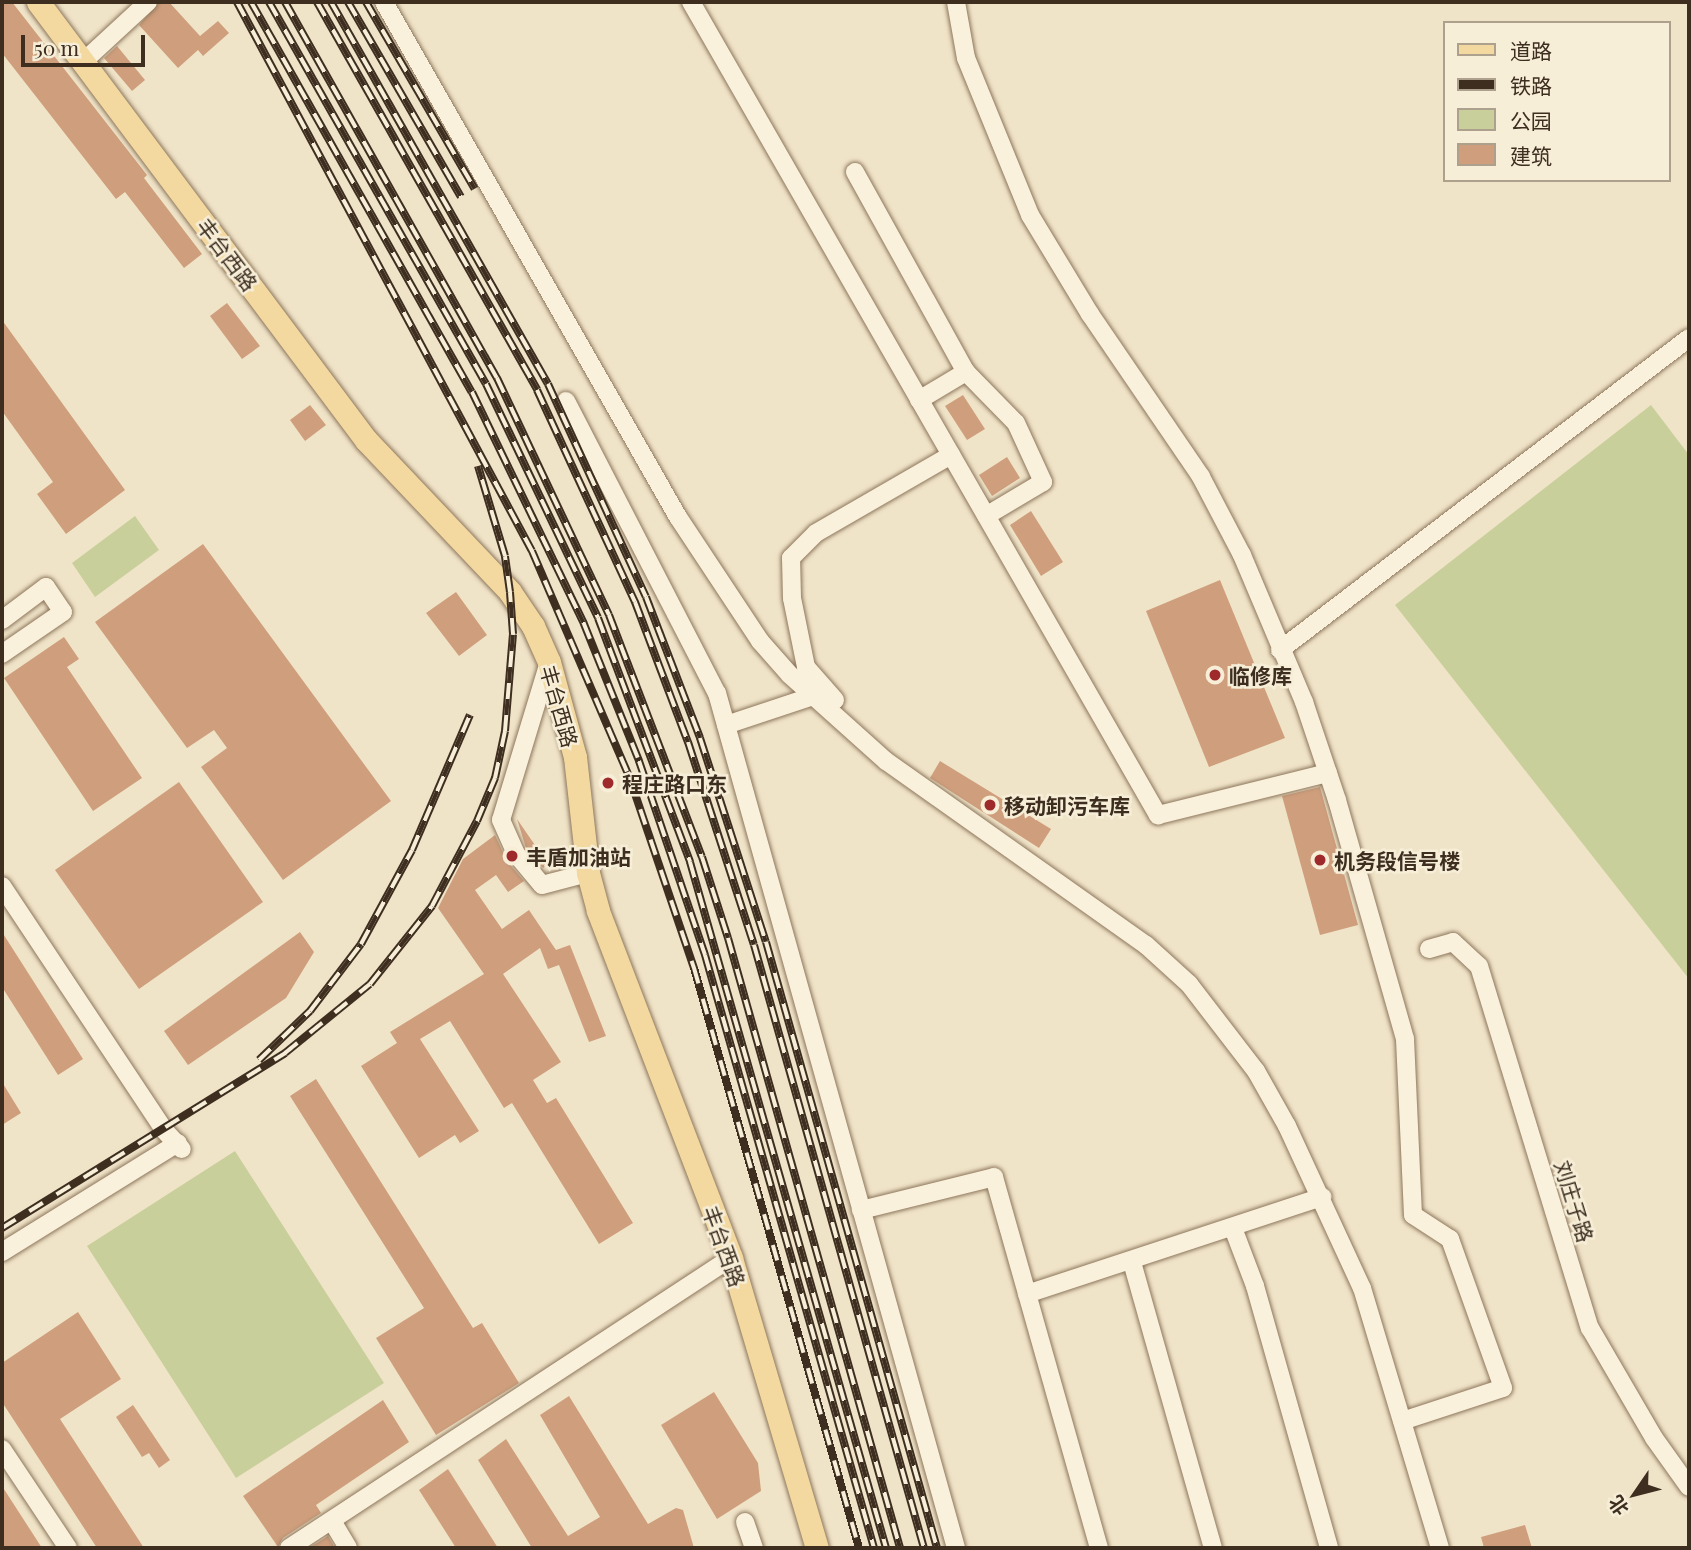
<!DOCTYPE html>
<html>
<head>
<meta charset="utf-8">
<style>
  body { margin:0 }
  #map { position:relative; width:1691px; height:1550px; overflow:hidden; background:#f0e4c8; font-family:"Playfair Display","Noto Sans SC",serif }
  div>[style] { position:absolute }
  [style*='--x'] { left:calc(var(--x)*1px); top:calc(var(--y)*1px); width:calc(var(--w)*1px); rotate:calc(var(--a)*1deg) }
  .green>* { inset:0; background:#c9cf9b }
  .building>* { inset:0; background:#cf9f7d }
  .roads { filter:drop-shadow(0 0 2px #8d765c) drop-shadow(0 0 2px #8d765c) }
  .minor>* { height:18px; margin:-9px; padding:0 9px; transform-origin:9px; border-radius:9px; background:#faf1dc }
  .major>* { height:23px; margin:-11.5px; padding:0 11.5px; transform-origin:11.5px; border-radius:11.5px; background:#f3d9a0 }
  .rail>* { height:8px; margin-top:-4px; transform-origin:0; background:repeating-linear-gradient(90deg,#f7eed8 0 16px,#3d2e20 0 32px); box-sizing:border-box; border-block:2px solid #3d2e20 }
  .dots>* { width:19px; height:19px; translate:-50% -50%; box-sizing:border-box; border:4px solid #f7eed8; border-radius:50% }
  span { translate:-50% -50%; white-space:nowrap; text-align:center; line-height:1.15; -webkit-text-stroke:5px #f7eed8; paint-order:stroke }
  .street-label { font-size:21px; color:#3d2e20 }
  .poi-label { font-size:21px; color:#3d2e20; font-weight:700 }
  .left { translate:0 -50%; text-align:left }
  .frame { position:absolute; inset:0; border:4px solid #3d2e20; pointer-events:none }
  .legend { position:absolute; left:1443px; top:21px; width:228px; height:161px; box-sizing:border-box; background:#f7eed8; border:2px solid #ada18e; margin:0; padding:9px 12px; list-style:none; font-size:21px; color:#3d2e20 }
  .legend li { display:flex; align-items:center; gap:14px; height:35px }
  .legend b { width:35px; border:2px solid #ada18e }
  .north { position:absolute; left:1600px; top:1459px; width:70px; height:70px; -webkit-text-stroke:5px #f7eed8; paint-order:stroke; rotate:235deg; font-size:19px; font-weight:700; line-height:28px; text-align:center; color:#3d2e20 }
  .north::after { content:''; display:block; margin:auto; width:24px; height:32px; background:#3d2e20; clip-path:polygon(50% 0,100% 100%,50% 72%,0 100%) }
  .scale { position:absolute; left:21px; top:35px; width:124px; height:32px; box-sizing:border-box; border:4px solid #3d2e20; border-top:0; padding-left:9px; font-size:21px; line-height:24px; white-space:nowrap; color:#3d2e20; -webkit-text-stroke:5px #f7eed8; paint-order:stroke }
</style>
</head>
<body>
<div id="map">
  <div class="green">
    <i style="clip-path:polygon(1651px 405px,1689px 455px,1689px 979px,1395px 605px)"></i>
    <i style="clip-path:polygon(135px 516px,159px 550px,95px 597px,72px 563px)"></i>
    <i style="clip-path:polygon(235px 1151px,384px 1383px,236px 1478px,87px 1246px)"></i>
  </div>
  <div class="building">
    <i style="clip-path:polygon(2px 2px,12px 2px,147px 175px,144px 178px,202px 254px,184px 268px,125px 192px,116px 199px,2px 53px)"></i>
    <i style="clip-path:polygon(159px 2px,169px 2px,200px 36px,218px 21px,229px 33px,203px 56px,198px 50px,178px 68px,139px 25px)"></i>
    <i style="clip-path:polygon(117px 46px,145px 80px,132px 91px,104px 58px)"></i>
    <i style="clip-path:polygon(227px 303px,260px 346px,242px 359px,210px 316px)"></i>
    <i style="clip-path:polygon(2px 320px,125px 490px,66px 534px,37px 494px,53px 482px,2px 411px)"></i>
    <i style="clip-path:polygon(963px 395px,985px 429px,967px 440px,945px 406px)"></i>
    <i style="clip-path:polygon(310px 405px,326px 425px,305px 441px,290px 420px)"></i>
    <i style="clip-path:polygon(1007px 457px,1020px 478px,992px 496px,979px 475px)"></i>
    <i style="clip-path:polygon(1031px 511px,1063px 562px,1041px 576px,1010px 525px)"></i>
    <i style="clip-path:polygon(203px 544px,391px 801px,283px 880px,201px 767px,227px 748px,214px 730px,187px 748px,95px 622px)"></i>
    <i style="clip-path:polygon(1220px 580px,1285px 738px,1209px 767px,1146px 611px)"></i>
    <i style="clip-path:polygon(456px 592px,487px 635px,459px 656px,426px 613px)"></i>
    <i style="clip-path:polygon(64px 637px,79px 659px,67px 667px,142px 778px,93px 811px,4px 678px)"></i>
    <i style="clip-path:polygon(940px 761px,1051px 829px,1039px 848px,930px 778px)"></i>
    <i style="clip-path:polygon(179px 782px,263px 902px,139px 989px,55px 870px)"></i>
    <i style="clip-path:polygon(1320px 787px,1358px 925px,1320px 935px,1282px 796px)"></i>
    <i style="clip-path:polygon(517px 819px,548px 864px,543px 868px,526px 848px)"></i>
    <i style="clip-path:polygon(495px 835px,507px 861px,524px 881px,508px 892px,496px 875px,475px 890px,502px 929px,529px 910px,556px 950px,570px 945px,606px 1036px,589px 1042px,559px 965px,548px 969px,540px 948px,503px 974px,561px 1062px,533px 1080px,547px 1103px,556px 1098px,633px 1223px,599px 1244px,512px 1103px,504px 1108px,450px 1021px,420px 1039px,479px 1131px,460px 1143px,455px 1135px,419px 1158px,361px 1066px,397px 1043px,390px 1032px,484px 974px,438px 908px,463px 859px)"></i>
    <i style="clip-path:polygon(2px 932px,83px 1059px,58px 1075px,2px 987px)"></i>
    <i style="clip-path:polygon(300px 932px,314px 952px,286px 998px,188px 1065px,164px 1031px)"></i>
    <i style="clip-path:polygon(316px 1079px,473px 1328px,482px 1323px,519px 1383px,436px 1435px,376px 1338px,424px 1308px,290px 1096px)"></i>
    <i style="clip-path:polygon(2px 1082px,21px 1113px,2px 1125px)"></i>
    <i style="clip-path:polygon(78px 1312px,121px 1379px,60px 1419px,144px 1548px,97px 1548px,2px 1402px,2px 1363px)"></i>
    <i style="clip-path:polygon(714px 1392px,758px 1463px,761px 1491px,717px 1519px,661px 1425px)"></i>
    <i style="clip-path:polygon(569px 1396px,648px 1524px,676px 1508px,683px 1510px,694px 1548px,532px 1548px,478px 1460px,506px 1439px,568px 1536px,600px 1517px,540px 1415px)"></i>
    <i style="clip-path:polygon(383px 1400px,409px 1442px,316px 1505px,321px 1513px,283px 1538px,278px 1547px,243px 1496px)"></i>
    <i style="clip-path:polygon(133px 1405px,170px 1460px,159px 1468px,149px 1453px,142px 1457px,116px 1417px)"></i>
    <i style="clip-path:polygon(448px 1469px,498px 1548px,456px 1548px,419px 1490px)"></i>
    <i style="clip-path:polygon(2px 1486px,42px 1548px,2px 1548px)"></i>
    <i style="clip-path:polygon(1525px 1525px,1532px 1548px,1484px 1548px,1481px 1537px)"></i>
    <i style="clip-path:polygon(328px 1536px,335px 1548px,309px 1548px)"></i>
  </div>
  <div class="roads">
    <div class="minor">
      <i style="--x:384;--y:2;--w:593;--a:60.28"></i>
      <i style="--x:678;--y:517;--w:149;--a:56.5"></i>
      <i style="--x:760;--y:641;--w:45;--a:48.6"></i>
      <i style="--x:790;--y:675;--w:129;--a:41.9"></i>
      <i style="--x:886;--y:761;--w:319;--a:35.3"></i>
      <i style="--x:1146;--y:945;--w:58;--a:42.2"></i>
      <i style="--x:1189;--y:984;--w:110;--a:52.4"></i>
      <i style="--x:1256;--y:1071;--w:63;--a:60.6"></i>
      <i style="--x:1287;--y:1126;--w:179;--a:65.2"></i>
      <i style="--x:1362;--y:1288;--w:271;--a:73.3"></i>
      <i style="--x:691;--y:2;--w:938;--a:60.13"></i>
      <i style="--x:1158;--y:815;--w:175;--a:-13.9"></i>
      <i style="--x:956;--y:2;--w:57;--a:79.9"></i>
      <i style="--x:966;--y:58;--w:170;--a:67.8"></i>
      <i style="--x:1030;--y:215;--w:116;--a:58.8"></i>
      <i style="--x:1090;--y:314;--w:197;--a:55.7"></i>
      <i style="--x:1201;--y:477;--w:88;--a:62.3"></i>
      <i style="--x:1242;--y:555;--w:160;--a:67.1"></i>
      <i style="--x:1304;--y:702;--w:103;--a:71.4"></i>
      <i style="--x:1337;--y:800;--w:248;--a:74.1"></i>
      <i style="--x:1405;--y:1039;--w:176;--a:87.4"></i>
      <i style="--x:1413;--y:1215;--w:44;--a:33"></i>
      <i style="--x:1450;--y:1239;--w:158;--a:70.4"></i>
      <i style="--x:1503;--y:1388;--w:106;--a:161.9"></i>
      <i style="--x:84;--y:61;--w:87;--a:-42.7"></i>
      <i style="--x:855;--y:172;--w:229;--a:61"></i>
      <i style="--x:966;--y:372;--w:71;--a:45.6"></i>
      <i style="--x:1016;--y:423;--w:65;--a:65.4"></i>
      <i style="--x:1043;--y:482;--w:66;--a:149.2"></i>
      <i style="--x:919;--y:400;--w:55;--a:-30.8"></i>
      <i style="--x:566;--y:401;--w:329;--a:62.7"></i>
      <i style="--x:717;--y:693;--w:888;--a:74.38"></i>
      <i style="--x:2;--y:620;--w:55;--a:-36.9"></i>
      <i style="--x:46;--y:587;--w:30;--a:56"></i>
      <i style="--x:63;--y:612;--w:74;--a:145.5"></i>
      <i style="--x:1280;--y:650;--w:514;--a:-37.34"></i>
      <i style="--x:549;--y:662;--w:165;--a:106.9"></i>
      <i style="--x:501;--y:820;--w:37;--a:66"></i>
      <i style="--x:516;--y:854;--w:40;--a:50"></i>
      <i style="--x:542;--y:885;--w:48;--a:-14.6"></i>
      <i style="--x:835;--y:700;--w:44;--a:-131.3"></i>
      <i style="--x:806;--y:667;--w:70;--a:-101.5"></i>
      <i style="--x:792;--y:598;--w:40;--a:-91.4"></i>
      <i style="--x:791;--y:558;--w:35;--a:-45"></i>
      <i style="--x:816;--y:533;--w:156;--a:-30"></i>
      <i style="--x:726;--y:725;--w:92;--a:-18.4"></i>
      <i style="--x:2;--y:886;--w:293;--a:56.4"></i>
      <i style="--x:164;--y:1130;--w:26;--a:47"></i>
      <i style="--x:1429;--y:949;--w:25;--a:-16"></i>
      <i style="--x:1453;--y:942;--w:35;--a:43"></i>
      <i style="--x:1479;--y:966;--w:379;--a:73"></i>
      <i style="--x:1590;--y:1328;--w:127;--a:59.8"></i>
      <i style="--x:1654;--y:1438;--w:60;--a:54.5"></i>
      <i style="--x:861;--y:1210;--w:137;--a:-13.9"></i>
      <i style="--x:994;--y:1177;--w:386;--a:74.2"></i>
      <i style="--x:1233;--y:1228;--w:62;--a:69.2"></i>
      <i style="--x:1255;--y:1286;--w:272;--a:74.2"></i>
      <i style="--x:2;--y:1252;--w:207;--a:-31.8"></i>
      <i style="--x:1132;--y:1262;--w:297;--a:74.2"></i>
      <i style="--x:1027;--y:1294;--w:311;--a:-18.2"></i>
      <i style="--x:2;--y:1449;--w:119;--a:56.3"></i>
      <i style="--x:332;--y:1521;--w:31;--a:59"></i>
      <i style="--x:745;--y:1522;--w:28;--a:71"></i>
      <i style="--x:289;--y:1548;--w:529;--a:-33.27"></i>
    </div>
    <div class="major">
      <i style="--x:38;--y:2;--w:547;--a:53.17"></i>
      <i style="--x:366;--y:440;--w:209;--a:46.5"></i>
      <i style="--x:510;--y:592;--w:41;--a:55.9"></i>
      <i style="--x:533;--y:626;--w:39;--a:66"></i>
      <i style="--x:549;--y:662;--w:98;--a:74.7"></i>
      <i style="--x:575;--y:757;--w:117;--a:83.6"></i>
      <i style="--x:588;--y:873;--w:39;--a:75"></i>
      <i style="--x:598;--y:911;--w:372;--a:69"></i>
      <i style="--x:731;--y:1258;--w:302;--a:73.5"></i>
    </div>
  </div>
  <div class="rail">
    <i style="--x:237;--y:2;--w:623;--a:61.75"></i>
    <i style="--x:532;--y:551;--w:248;--a:66.7"></i>
    <i style="--x:630;--y:779;--w:200;--a:71.3"></i>
    <i style="--x:694;--y:968;--w:603;--a:74.12"></i>
    <i style="--x:251;--y:2;--w:448;--a:60.5"></i>
    <i style="--x:472;--y:392;--w:258;--a:64.2"></i>
    <i style="--x:584;--y:624;--w:148;--a:68.1"></i>
    <i style="--x:639;--y:761;--w:205;--a:71.2"></i>
    <i style="--x:705;--y:955;--w:617;--a:74.09"></i>
    <i style="--x:269;--y:2;--w:439;--a:60.4"></i>
    <i style="--x:486;--y:384;--w:259;--a:64.4"></i>
    <i style="--x:598;--y:618;--w:261;--a:69.3"></i>
    <i style="--x:690;--y:862;--w:713;--a:74.05"></i>
    <i style="--x:285;--y:2;--w:432;--a:60.6"></i>
    <i style="--x:497;--y:378;--w:262;--a:64.7"></i>
    <i style="--x:609;--y:615;--w:259;--a:69"></i>
    <i style="--x:702;--y:857;--w:85;--a:72.2"></i>
    <i style="--x:728;--y:938;--w:634;--a:74.25"></i>
    <i style="--x:317;--y:2;--w:446;--a:60.4"></i>
    <i style="--x:537;--y:390;--w:234;--a:65.2"></i>
    <i style="--x:635;--y:602;--w:150;--a:69.3"></i>
    <i style="--x:688;--y:742;--w:213;--a:72"></i>
    <i style="--x:754;--y:945;--w:627;--a:74.26"></i>
    <i style="--x:331;--y:2;--w:439;--a:60.4"></i>
    <i style="--x:548;--y:384;--w:234;--a:65.3"></i>
    <i style="--x:646;--y:597;--w:151;--a:69"></i>
    <i style="--x:700;--y:738;--w:214;--a:72.1"></i>
    <i style="--x:766;--y:942;--w:630;--a:74.24"></i>
    <i style="--x:348;--y:2;--w:225;--a:59.9"></i>
    <i style="--x:366;--y:2;--w:216;--a:59.8"></i>
    <i style="--x:259;--y:1060;--w:71;--a:-43.9"></i>
    <i style="--x:310;--y:1011;--w:84;--a:-52.7"></i>
    <i style="--x:361;--y:944;--w:107;--a:-61.5"></i>
    <i style="--x:412;--y:850;--w:147;--a:-66.8"></i>
    <i style="--x:2;--y:1228;--w:333;--a:-31.7"></i>
    <i style="--x:285;--y:1053;--w:109;--a:-39.1"></i>
    <i style="--x:370;--y:984;--w:100;--a:-51.5"></i>
    <i style="--x:432;--y:906;--w:96;--a:-62.1"></i>
    <i style="--x:477;--y:821;--w:47;--a:-67.3"></i>
    <i style="--x:495;--y:778;--w:48;--a:-78"></i>
    <i style="--x:505;--y:731;--w:97;--a:-85.3"></i>
    <i style="--x:513;--y:634;--w:42;--a:-94.1"></i>
    <i style="--x:510;--y:592;--w:36;--a:-98"></i>
    <i style="--x:505;--y:556;--w:94;--a:-106.7"></i>
  </div>
  <div class="dots">
    <i style="left:1215px;top:675px;background:#9e2a2b"></i>
    <i style="left:608px;top:783px;background:#9e2a2b"></i>
    <i style="left:990px;top:805px;background:#9e2a2b"></i>
    <i style="left:512px;top:856px;background:#9e2a2b"></i>
    <i style="left:1320px;top:860px;background:#9e2a2b"></i>
  </div>
  <div class="street-label">
    <span style="left:228px;top:254px;rotate:53deg">丰台西路</span>
    <span style="left:560px;top:706px;rotate:74deg">丰台西路</span>
    <span style="left:1575px;top:1201px;rotate:73deg">刘庄子路</span>
    <span style="left:725px;top:1246px;rotate:70deg">丰台西路</span>
  </div>
  <div class="poi-label">
    <span class="left" style="left:1229px;top:675px">临修库</span>
    <span class="left" style="left:622px;top:783px">程庄路口东</span>
    <span class="left" style="left:1004px;top:805px">移动卸污车库</span>
    <span class="left" style="left:526px;top:856px">丰盾加油站</span>
    <span class="left" style="left:1334px;top:860px">机务段信号楼</span>
  </div>
  <div class="frame"></div>
  <ul class="legend">
  <li><b style="height:9px;background:#f3d9a0"></b>道路</li>
  <li><b style="height:9px;background:#3d2e20"></b>铁路</li>
  <li><b style="height:19px;background:#c9cf9b"></b>公园</li>
  <li><b style="height:19px;background:#cf9f7d"></b>建筑</li>
  </ul>
  <div class="north">北</div>
  <div class="scale">50 m</div>
</div>
</body>
</html>
